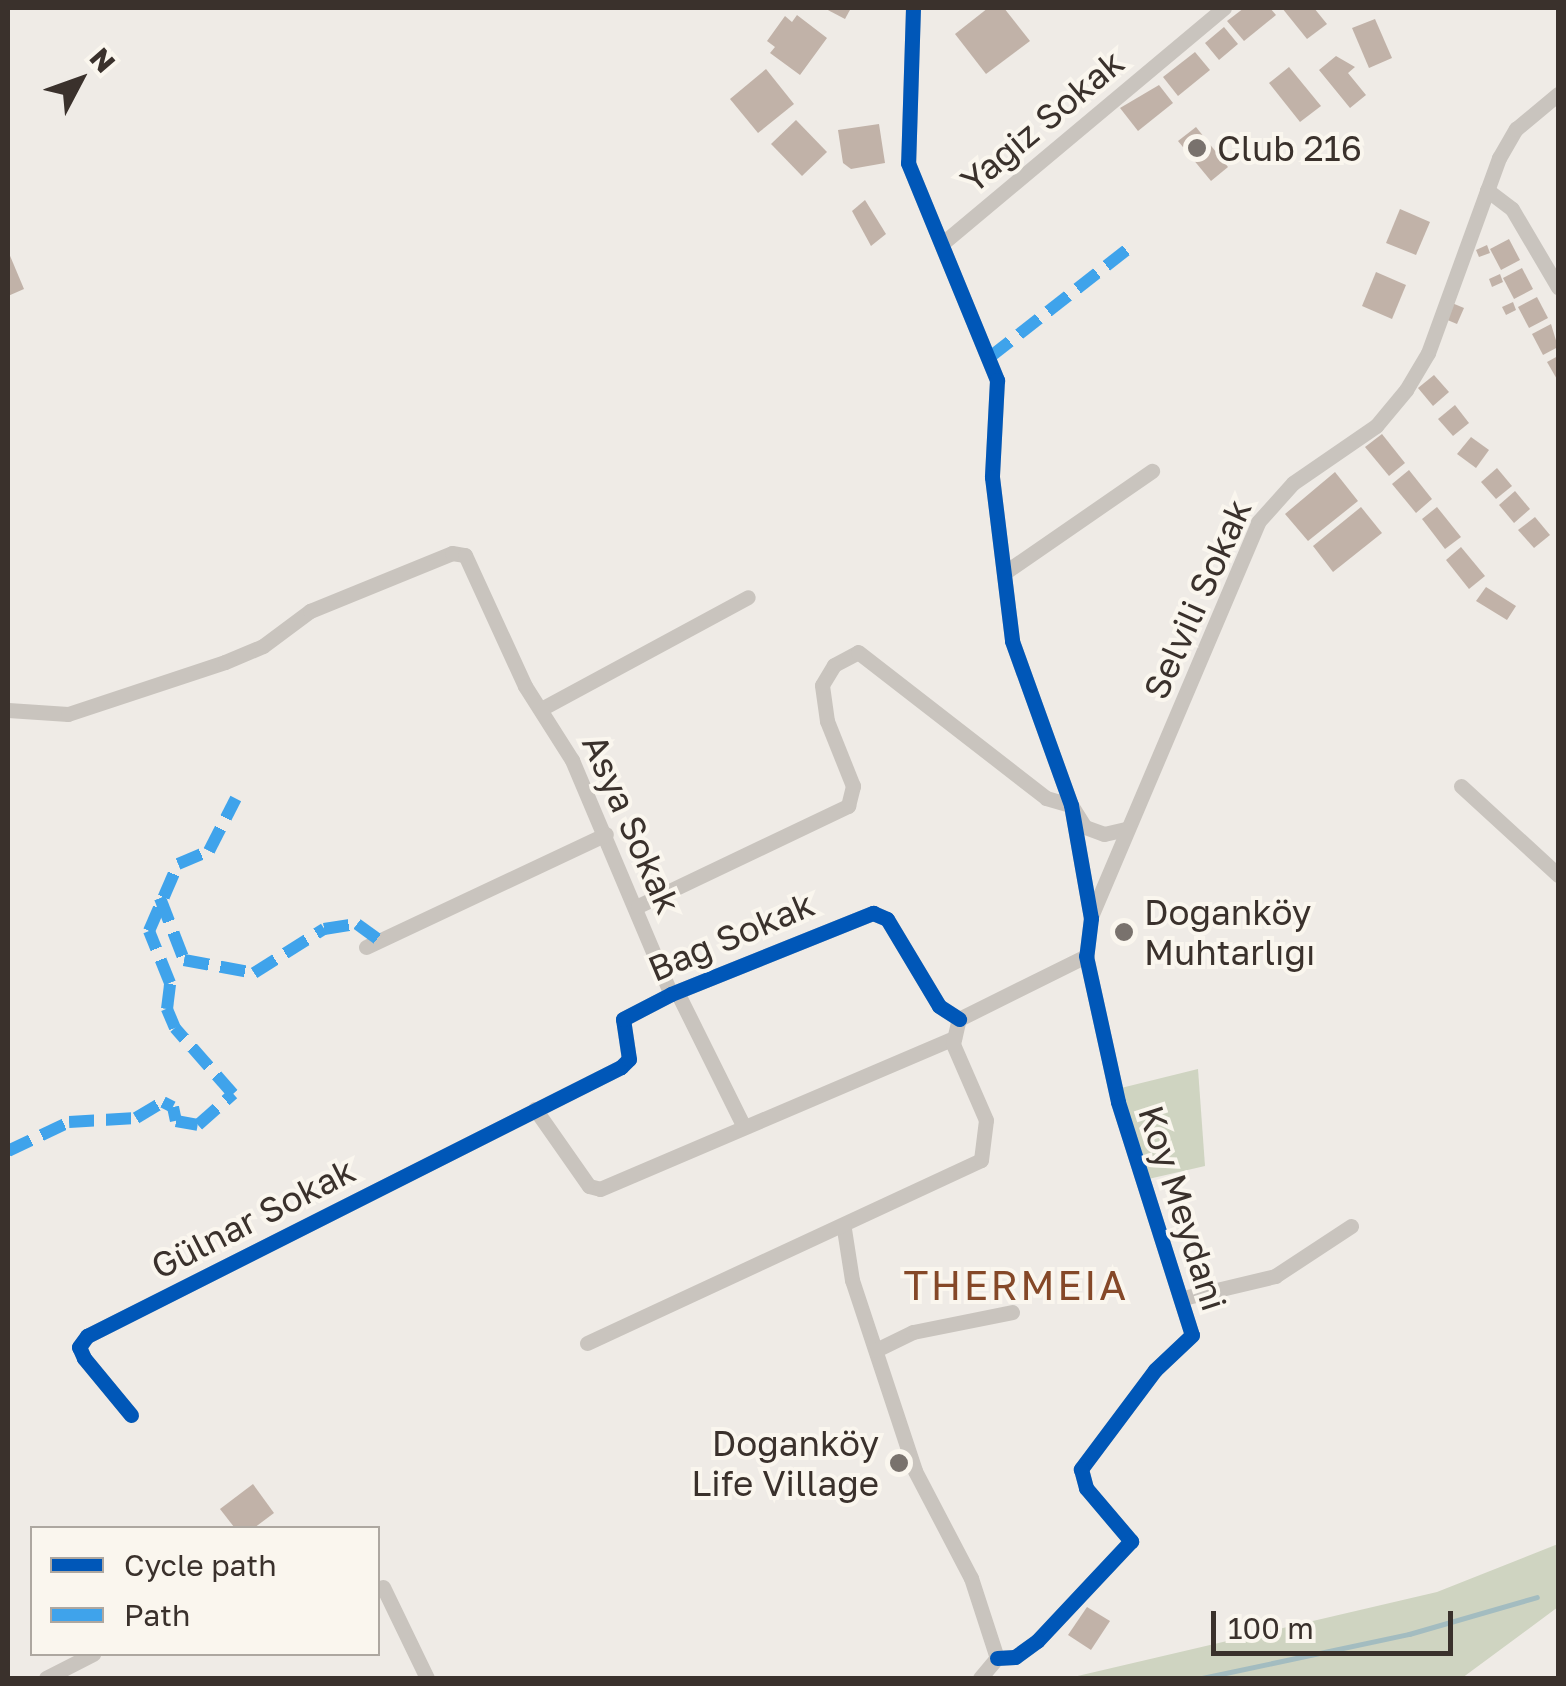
<!DOCTYPE html>
<html>
<head>
<meta charset="utf-8">
<style>
  body { margin:0 }
  #map { position:relative; width:1566px; height:1686px; overflow:hidden; background:#efebe6; font-family:"Golos Text",sans-serif }
  div>[style] { position:absolute }
  [style*='--x'] { left:calc(var(--x)*1px); top:calc(var(--y)*1px); width:calc(var(--w)*1px); rotate:calc(var(--a)*1deg) }
  .green>* { inset:0; background:#cfd4c1 }
  .stream>* { height:5px; margin:-2.5px; padding:0 2.5px; transform-origin:2.5px; border-radius:2.5px; background:#a3bcc0 }
  .building>* { inset:0; background:#c1b2a8 }
  .minor>* { height:15px; margin:-7.5px; padding:0 7.5px; transform-origin:7.5px; border-radius:7.5px; background:#c9c4be }
  .quiet>* { height:12px; margin-top:-6px; transform-origin:0; background:repeating-linear-gradient(90deg,#3fa3eb 0 25px,transparent 0 37px) }
  .cycleway>* { height:15px; margin:-7.5px; padding:0 7.5px; transform-origin:7.5px; border-radius:7.5px; background:#0057b8 }
  .dots>* { width:28px; height:28px; translate:-50% -50%; box-sizing:border-box; border:5px solid #faf6ee; border-radius:50% }
  span { translate:-50% -50%; white-space:nowrap; text-align:center; line-height:1.15; -webkit-text-stroke:8px #faf6ee; paint-order:stroke }
  .street-label { font-size:35px; color:#3a312c }
  .poi-label { font-size:35px; color:#3a312c }
  .left { translate:0 -50%; text-align:left }
  .right { translate:-100% -50%; text-align:right }
  .quarter-label { font-size:40px; color:#854828; letter-spacing:2.5px }
  .frame { position:absolute; inset:0; border:10px solid #3a312c; pointer-events:none }
  .legend { position:absolute; left:30px; top:1526px; width:350px; height:130px; box-sizing:border-box; background:#faf6ee; border:2px solid #ada7a0; margin:0; padding:12px 18px; list-style:none; font-size:30px; color:#3a312c }
  .legend li { display:flex; align-items:center; gap:20px; height:50px }
  .legend b { width:50px; border:2px solid #ada7a0 }
  .north { position:absolute; left:30px; top:30px; width:100px; height:100px; -webkit-text-stroke:8px #faf6ee; paint-order:stroke; rotate:49deg; font-size:28px; font-weight:700; line-height:40px; text-align:center; color:#3a312c }
  .north::after { content:''; display:block; margin:auto; width:35px; height:45px; background:#3a312c; clip-path:polygon(50% 0,100% 100%,50% 72%,0 100%) }
  .scale { position:absolute; left:1211px; top:1611px; width:242px; height:45px; box-sizing:border-box; border:5px solid #3a312c; border-top:0; padding-left:12px; font-size:30px; line-height:35px; white-space:nowrap; color:#3a312c; -webkit-text-stroke:8px #faf6ee; paint-order:stroke }
</style>
</head>
<body>
<div id="map">
  <div class="green">
    <i style="clip-path:polygon(1198px 1069px,1205px 1166px,1144px 1180px,1121px 1088px)"></i>
    <i style="clip-path:polygon(1558px 1544px,1558px 1607px,1462px 1678px,1069px 1678px,1437px 1592px)"></i>
  </div>
  <div class="stream">
    <i style="--x:1202;--y:1678;--w:212;--a:-12"></i>
    <i style="--x:1409;--y:1634;--w:133;--a:-16.1"></i>
  </div>
  <div class="building">
    <i style="clip-path:polygon(824px 8px,851px 8px,845px 19px)"></i>
    <i style="clip-path:polygon(988px 8px,1004px 8px,1030px 41px,986px 74px,955px 34px)"></i>
    <i style="clip-path:polygon(1244px 8px,1270px 8px,1276px 15px,1244px 41px,1227px 21px)"></i>
    <i style="clip-path:polygon(1282px 8px,1314px 8px,1327px 24px,1307px 39px)"></i>
    <i style="clip-path:polygon(797px 15px,827px 38px,800px 75px,770px 53px,775px 47px,767px 41px,785px 16px,792px 22px)"></i>
    <i style="clip-path:polygon(1375px 19px,1392px 58px,1369px 68px,1352px 28px)"></i>
    <i style="clip-path:polygon(1224px 27px,1238px 44px,1219px 60px,1205px 43px)"></i>
    <i style="clip-path:polygon(1195px 52px,1210px 70px,1178px 96px,1163px 77px)"></i>
    <i style="clip-path:polygon(1336px 56px,1355px 67px,1348px 73px,1366px 95px,1350px 108px,1319px 70px)"></i>
    <i style="clip-path:polygon(1289px 67px,1321px 106px,1300px 122px,1269px 83px)"></i>
    <i style="clip-path:polygon(766px 69px,794px 104px,758px 133px,730px 99px)"></i>
    <i style="clip-path:polygon(1159px 85px,1173px 103px,1138px 131px,1120px 108px)"></i>
    <i style="clip-path:polygon(796px 120px,827px 152px,802px 176px,771px 144px)"></i>
    <i style="clip-path:polygon(879px 124px,885px 163px,851px 169px,843px 163px,838px 130px)"></i>
    <i style="clip-path:polygon(1196px 127px,1228px 167px,1211px 181px,1178px 141px)"></i>
    <i style="clip-path:polygon(865px 200px,886px 234px,871px 246px,852px 211px)"></i>
    <i style="clip-path:polygon(1400px 209px,1430px 222px,1416px 255px,1386px 243px)"></i>
    <i style="clip-path:polygon(1509px 239px,1520px 260px,1501px 270px,1490px 249px)"></i>
    <i style="clip-path:polygon(1487px 245px,1490px 253px,1479px 257px,1476px 250px)"></i>
    <i style="clip-path:polygon(8px 251px,24px 289px,8px 296px)"></i>
    <i style="clip-path:polygon(1522px 268px,1533px 289px,1514px 299px,1503px 278px)"></i>
    <i style="clip-path:polygon(1376px 272px,1406px 285px,1392px 319px,1362px 306px)"></i>
    <i style="clip-path:polygon(1500px 274px,1503px 282px,1492px 287px,1489px 279px)"></i>
    <i style="clip-path:polygon(1537px 297px,1548px 318px,1529px 328px,1518px 307px)"></i>
    <i style="clip-path:polygon(1513px 302px,1516px 310px,1506px 315px,1502px 307px)"></i>
    <i style="clip-path:polygon(1452px 303px,1464px 308px,1457px 324px,1445px 319px)"></i>
    <i style="clip-path:polygon(1551px 324px,1558px 347px,1543px 355px,1532px 334px)"></i>
    <i style="clip-path:polygon(1558px 356px,1558px 381px,1547px 362px)"></i>
    <i style="clip-path:polygon(1434px 375px,1449px 392px,1433px 406px,1418px 388px)"></i>
    <i style="clip-path:polygon(1455px 405px,1469px 423px,1453px 436px,1438px 419px)"></i>
    <i style="clip-path:polygon(1382px 434px,1405px 463px,1389px 476px,1365px 447px)"></i>
    <i style="clip-path:polygon(1471px 437px,1489px 450px,1476px 468px,1457px 454px)"></i>
    <i style="clip-path:polygon(1497px 468px,1512px 486px,1496px 499px,1481px 482px)"></i>
    <i style="clip-path:polygon(1409px 470px,1432px 499px,1416px 513px,1392px 484px)"></i>
    <i style="clip-path:polygon(1335px 472px,1358px 501px,1308px 541px,1285px 514px)"></i>
    <i style="clip-path:polygon(1515px 491px,1530px 509px,1514px 523px,1499px 505px)"></i>
    <i style="clip-path:polygon(1361px 507px,1382px 533px,1333px 572px,1313px 546px)"></i>
    <i style="clip-path:polygon(1437px 507px,1461px 537px,1445px 549px,1422px 519px)"></i>
    <i style="clip-path:polygon(1535px 517px,1550px 535px,1534px 548px,1518px 530px)"></i>
    <i style="clip-path:polygon(1461px 547px,1485px 576px,1469px 589px,1446px 560px)"></i>
    <i style="clip-path:polygon(1486px 587px,1516px 606px,1507px 620px,1476px 601px)"></i>
    <i style="clip-path:polygon(253px 1484px,274px 1513px,254px 1528px,234px 1527px,220px 1509px)"></i>
    <i style="clip-path:polygon(1087px 1607px,1110px 1621px,1091px 1650px,1068px 1635px)"></i>
  </div>
  <div class="minor">
    <i style="--x:913;--y:8;--w:155;--a:91.8"></i>
    <i style="--x:908;--y:163;--w:235;--a:67.7"></i>
    <i style="--x:997;--y:380;--w:97;--a:93"></i>
    <i style="--x:992;--y:477;--w:165;--a:83"></i>
    <i style="--x:1012;--y:641;--w:174;--a:70.2"></i>
    <i style="--x:1071;--y:805;--w:115;--a:80"></i>
    <i style="--x:1091;--y:918;--w:38;--a:97"></i>
    <i style="--x:1086;--y:956;--w:149;--a:77.6"></i>
    <i style="--x:1118;--y:1102;--w:244;--a:72.4"></i>
    <i style="--x:1192;--y:1335;--w:51;--a:136.6"></i>
    <i style="--x:1155;--y:1370;--w:124;--a:126.8"></i>
    <i style="--x:1081;--y:1469;--w:20;--a:75"></i>
    <i style="--x:1086;--y:1488;--w:70;--a:49.7"></i>
    <i style="--x:1131;--y:1541;--w:137;--a:133.2"></i>
    <i style="--x:1037;--y:1641;--w:27;--a:144"></i>
    <i style="--x:1015;--y:1657;--w:18;--a:177"></i>
    <i style="--x:1487;--y:190;--w:31;--a:37"></i>
    <i style="--x:1512;--y:209;--w:91;--a:59.5"></i>
    <i style="--x:944;--y:242;--w:365;--a:-39.9"></i>
    <i style="--x:1004;--y:573;--w:180;--a:-34.6"></i>
    <i style="--x:541;--y:709;--w:235;--a:-28.4"></i>
    <i style="--x:8;--y:710;--w:60;--a:3.8"></i>
    <i style="--x:68;--y:714;--w:165;--a:-18.3"></i>
    <i style="--x:225;--y:662;--w:41;--a:-22.8"></i>
    <i style="--x:263;--y:646;--w:59;--a:-36.7"></i>
    <i style="--x:310;--y:611;--w:153;--a:-22.2"></i>
    <i style="--x:452;--y:553;--w:13;--a:9"></i>
    <i style="--x:465;--y:555;--w:144;--a:65.4"></i>
    <i style="--x:525;--y:686;--w:88;--a:57.6"></i>
    <i style="--x:572;--y:760;--w:254;--a:67.1"></i>
    <i style="--x:1461;--y:786;--w:132;--a:42.5"></i>
    <i style="--x:638;--y:906;--w:233;--a:-25.5"></i>
    <i style="--x:848;--y:806;--w:21;--a:-76"></i>
    <i style="--x:853;--y:786;--w:70;--a:-111.8"></i>
    <i style="--x:827;--y:721;--w:36;--a:-98"></i>
    <i style="--x:822;--y:685;--w:23;--a:-59"></i>
    <i style="--x:834;--y:665;--w:27;--a:-28"></i>
    <i style="--x:858;--y:652;--w:238;--a:37.8"></i>
    <i style="--x:1046;--y:798;--w:26;--a:16"></i>
    <i style="--x:1071;--y:805;--w:26;--a:58"></i>
    <i style="--x:1085;--y:827;--w:20;--a:20"></i>
    <i style="--x:1104;--y:834;--w:23;--a:-13"></i>
    <i style="--x:1092;--y:914;--w:426;--a:-67"></i>
    <i style="--x:1258;--y:522;--w:52;--a:-48.1"></i>
    <i style="--x:1293;--y:483;--w:101;--a:-34.5"></i>
    <i style="--x:1376;--y:426;--w:47;--a:-50.2"></i>
    <i style="--x:1406;--y:390;--w:43;--a:-59.3"></i>
    <i style="--x:1428;--y:353;--w:208;--a:-70"></i>
    <i style="--x:1499;--y:158;--w:34;--a:-60"></i>
    <i style="--x:1516;--y:129;--w:55;--a:-39.8"></i>
    <i style="--x:366;--y:947;--w:265;--a:-25.2"></i>
    <i style="--x:677;--y:992;--w:148;--a:63.6"></i>
    <i style="--x:959;--y:1019;--w:142;--a:-26.4"></i>
    <i style="--x:535;--y:1109;--w:94;--a:55"></i>
    <i style="--x:589;--y:1186;--w:11;--a:15"></i>
    <i style="--x:600;--y:1189;--w:385;--a:-23.1"></i>
    <i style="--x:844;--y:1229;--w:52;--a:81.1"></i>
    <i style="--x:852;--y:1280;--w:201;--a:71.7"></i>
    <i style="--x:915;--y:1471;--w:121;--a:62.4"></i>
    <i style="--x:971;--y:1578;--w:84;--a:72"></i>
    <i style="--x:1183;--y:1298;--w:95;--a:-13.4"></i>
    <i style="--x:1275;--y:1276;--w:91;--a:-33.3"></i>
    <i style="--x:587;--y:1343;--w:434;--a:-24.9"></i>
    <i style="--x:981;--y:1160;--w:40;--a:-82.9"></i>
    <i style="--x:986;--y:1120;--w:83;--a:-113.5"></i>
    <i style="--x:953;--y:1044;--w:26;--a:-77"></i>
    <i style="--x:876;--y:1350;--w:41;--a:-25.9"></i>
    <i style="--x:913;--y:1332;--w:101;--a:-11.4"></i>
    <i style="--x:131;--y:1415;--w:74;--a:-129.5"></i>
    <i style="--x:84;--y:1358;--w:12;--a:-114"></i>
    <i style="--x:79;--y:1347;--w:14;--a:-54"></i>
    <i style="--x:87;--y:1336;--w:598;--a:-26.74"></i>
    <i style="--x:621;--y:1067;--w:11;--a:-45"></i>
    <i style="--x:629;--y:1059;--w:40;--a:-98.5"></i>
    <i style="--x:623;--y:1019;--w:54;--a:-27.5"></i>
    <i style="--x:671;--y:994;--w:218;--a:-21.9"></i>
    <i style="--x:873;--y:913;--w:15;--a:23"></i>
    <i style="--x:887;--y:919;--w:101;--a:59.1"></i>
    <i style="--x:939;--y:1006;--w:24;--a:33"></i>
    <i style="--x:383;--y:1587;--w:101;--a:64.2"></i>
    <i style="--x:46;--y:1678;--w:53;--a:-27.1"></i>
    <i style="--x:980;--y:1678;--w:26;--a:-50"></i>
  </div>
  <div class="quiet">
    <i style="--x:990;--y:357;--w:182;--a:-38.1"></i>
    <i style="--x:160;--y:898;--w:66;--a:68.8"></i>
    <i style="--x:184;--y:960;--w:71;--a:10.5"></i>
    <i style="--x:254;--y:973;--w:83;--a:-32.2"></i>
    <i style="--x:324;--y:929;--w:33;--a:-9"></i>
    <i style="--x:357;--y:924;--w:27;--a:36"></i>
    <i style="--x:8;--y:1151;--w:68;--a:-25.4"></i>
    <i style="--x:69;--y:1122;--w:67;--a:-3.4"></i>
    <i style="--x:136;--y:1118;--w:31;--a:-31"></i>
    <i style="--x:163;--y:1102;--w:11;--a:27"></i>
    <i style="--x:173;--y:1107;--w:14;--a:78"></i>
    <i style="--x:176;--y:1121;--w:22;--a:10"></i>
    <i style="--x:198;--y:1125;--w:47;--a:-41.5"></i>
    <i style="--x:233;--y:1094;--w:88;--a:-131.3"></i>
    <i style="--x:175;--y:1028;--w:21;--a:-113"></i>
    <i style="--x:167;--y:1009;--w:26;--a:-83"></i>
    <i style="--x:170;--y:983;--w:56;--a:-112"></i>
    <i style="--x:149;--y:931;--w:73;--a:-66.6"></i>
    <i style="--x:178;--y:864;--w:34;--a:-23"></i>
    <i style="--x:209;--y:851;--w:59;--a:-63"></i>
  </div>
  <div class="cycleway">
    <i style="--x:913;--y:8;--w:155;--a:91.8"></i>
    <i style="--x:908;--y:163;--w:235;--a:67.7"></i>
    <i style="--x:997;--y:380;--w:97;--a:93"></i>
    <i style="--x:992;--y:477;--w:165;--a:83"></i>
    <i style="--x:1012;--y:641;--w:174;--a:70.2"></i>
    <i style="--x:1071;--y:805;--w:115;--a:80"></i>
    <i style="--x:1091;--y:918;--w:38;--a:97"></i>
    <i style="--x:1086;--y:956;--w:149;--a:77.6"></i>
    <i style="--x:1118;--y:1102;--w:244;--a:72.4"></i>
    <i style="--x:1192;--y:1335;--w:51;--a:136.6"></i>
    <i style="--x:1155;--y:1370;--w:124;--a:126.8"></i>
    <i style="--x:1081;--y:1469;--w:20;--a:75"></i>
    <i style="--x:1086;--y:1488;--w:70;--a:49.7"></i>
    <i style="--x:1131;--y:1541;--w:137;--a:133.2"></i>
    <i style="--x:1037;--y:1641;--w:27;--a:144"></i>
    <i style="--x:1015;--y:1657;--w:18;--a:177"></i>
    <i style="--x:131;--y:1415;--w:74;--a:-129.5"></i>
    <i style="--x:84;--y:1358;--w:12;--a:-114"></i>
    <i style="--x:79;--y:1347;--w:14;--a:-54"></i>
    <i style="--x:87;--y:1336;--w:598;--a:-26.74"></i>
    <i style="--x:621;--y:1067;--w:11;--a:-45"></i>
    <i style="--x:629;--y:1059;--w:40;--a:-98.5"></i>
    <i style="--x:623;--y:1019;--w:54;--a:-27.5"></i>
    <i style="--x:671;--y:994;--w:218;--a:-21.9"></i>
    <i style="--x:873;--y:913;--w:15;--a:23"></i>
    <i style="--x:887;--y:919;--w:101;--a:59.1"></i>
    <i style="--x:939;--y:1006;--w:24;--a:33"></i>
  </div>
  <div class="dots">
    <i style="left:1197px;top:148px;background:#79726d"></i>
    <i style="left:1124px;top:932px;background:#79726d"></i>
    <i style="left:899px;top:1463px;background:#79726d"></i>
  </div>
  <div class="street-label">
    <span style="left:1042px;top:121px;rotate:-40deg">Yağiz Sokak</span>
    <span style="left:1197px;top:599px;rotate:-66deg">Selvili Sokak</span>
    <span style="left:632px;top:824px;rotate:66deg">Asya Sokak</span>
    <span style="left:731px;top:936px;rotate:-23deg">Bağ Sokak</span>
    <span style="left:1183px;top:1208px;rotate:72deg">Koy Meydani</span>
    <span style="left:253px;top:1218px;rotate:-27deg">Gülnar Sokak</span>
  </div>
  <div class="poi-label">
    <span class="left" style="left:1217px;top:148px">Club 216</span>
    <span class="left" style="left:1144px;top:932px">Doğanköy<br>Muhtarlığı</span>
    <span class="right" style="left:879px;top:1463px">Doğanköy<br>Life Village</span>
  </div>
  <div class="quarter-label">
    <span style="left:1016px;top:1285px">THERMEIA</span>
  </div>
  <div class="frame"></div>
  <ul class="legend">
  <li><b style="height:12px;background:#0057b8"></b>Cycle path</li>
  <li><b style="height:12px;background:#3fa3eb"></b>Path</li>
  </ul>
  <div class="north">N</div>
  <div class="scale">100 m</div>
</div>
</body>
</html>
